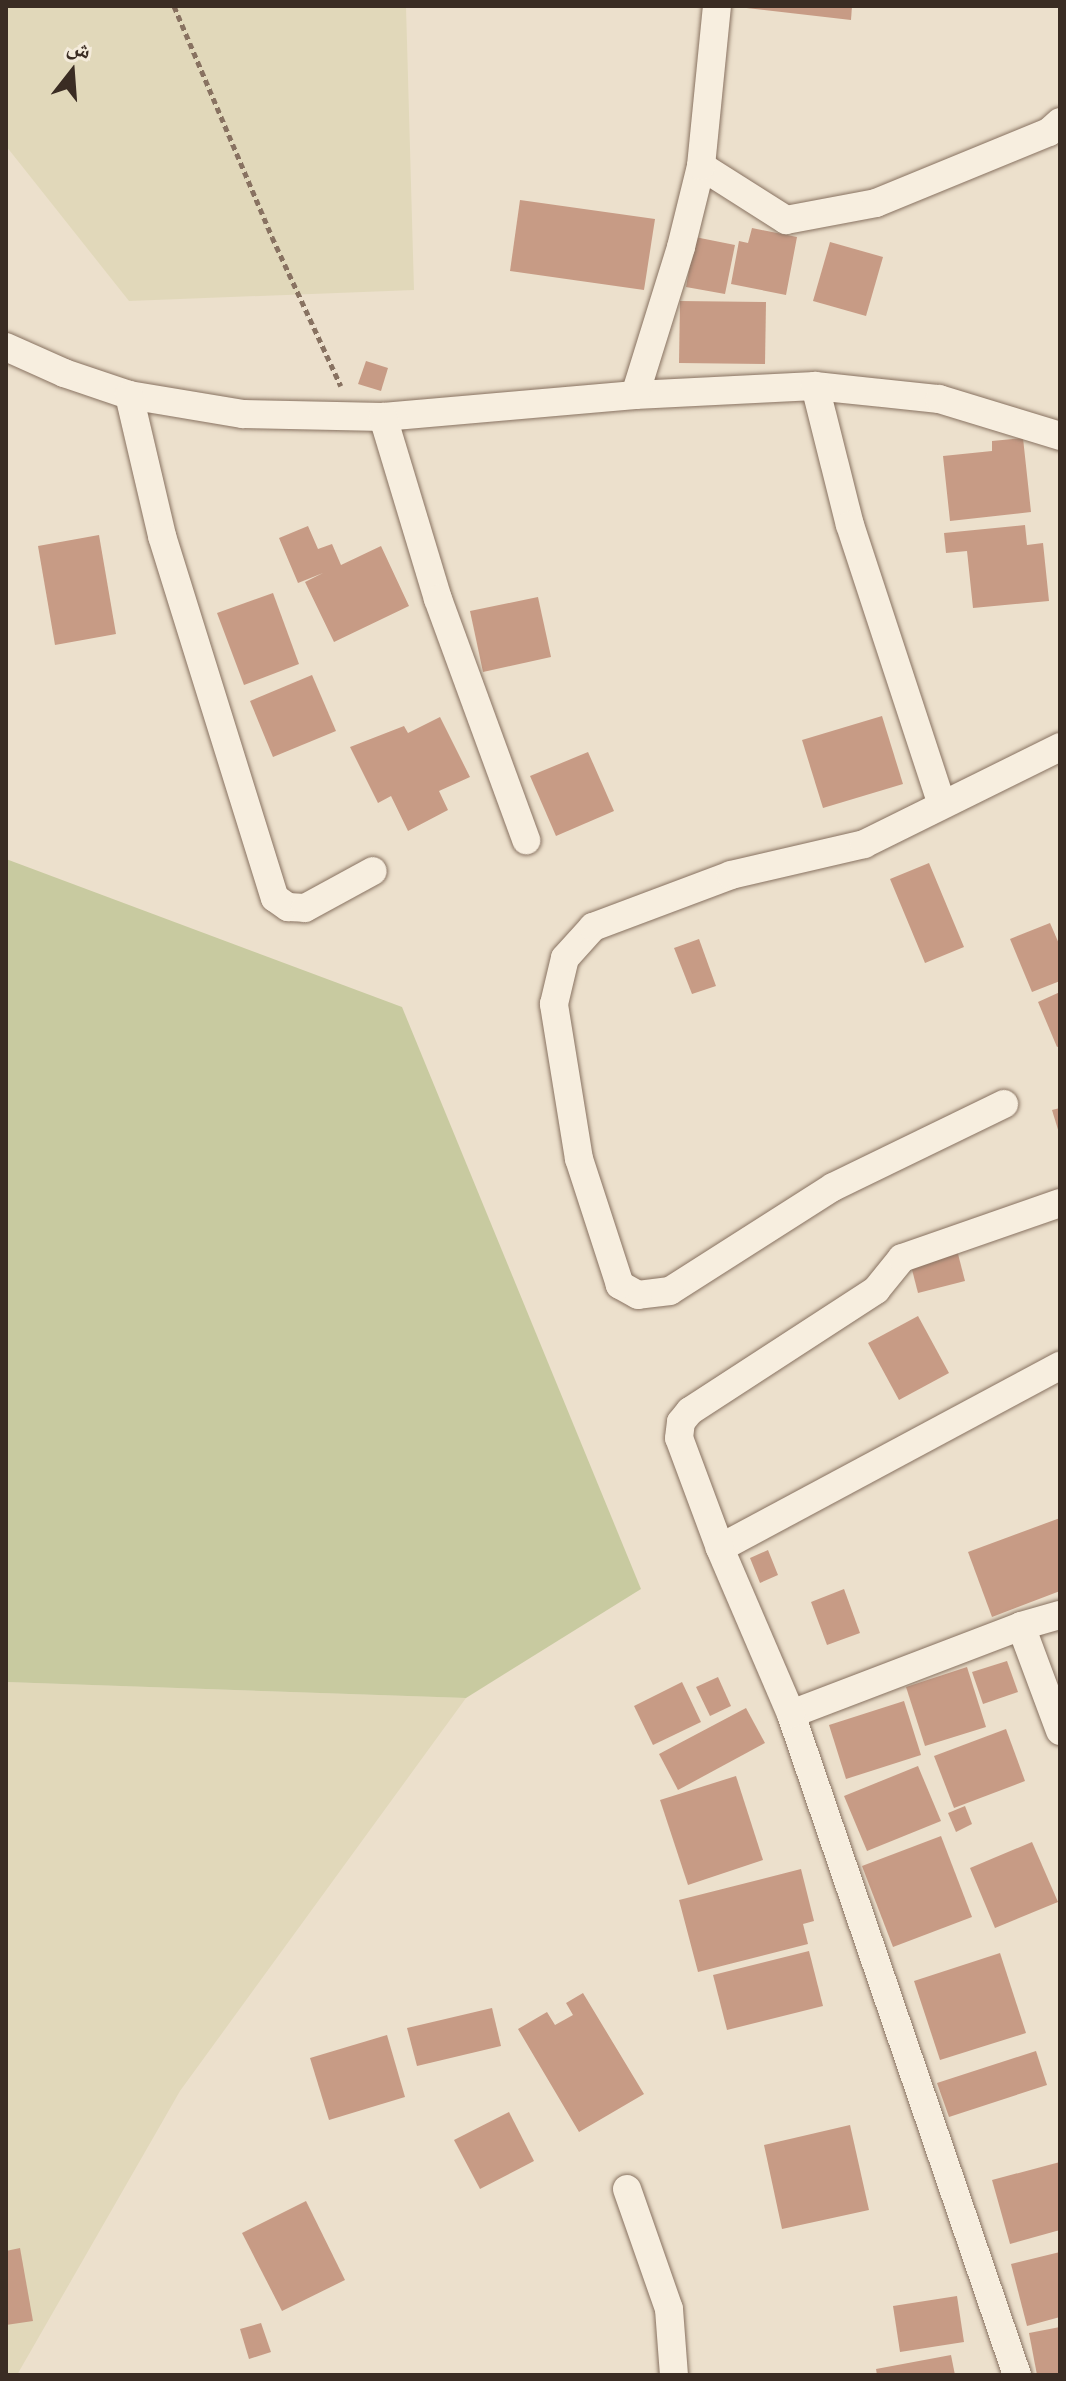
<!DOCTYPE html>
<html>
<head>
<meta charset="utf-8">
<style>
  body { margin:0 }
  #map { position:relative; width:1066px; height:2381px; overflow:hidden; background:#ece0cc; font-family:"Libre Baskerville","Noto Naskh Arabic",serif }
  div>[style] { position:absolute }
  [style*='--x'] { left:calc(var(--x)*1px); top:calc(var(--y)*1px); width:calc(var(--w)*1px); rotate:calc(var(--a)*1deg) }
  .farmland>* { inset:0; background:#e1d8ba }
  .green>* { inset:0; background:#c8caa0 }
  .building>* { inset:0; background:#c79b85 }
  .path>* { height:5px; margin-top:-2.5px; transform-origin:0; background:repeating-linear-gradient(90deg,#887261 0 6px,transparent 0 10px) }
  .roads { filter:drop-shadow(0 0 2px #887261) drop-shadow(0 0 2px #887261) }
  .street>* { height:28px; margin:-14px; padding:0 14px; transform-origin:14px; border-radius:14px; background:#f7eedf }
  span { translate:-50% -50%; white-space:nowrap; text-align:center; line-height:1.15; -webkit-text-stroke:6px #f4ebdb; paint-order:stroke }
  .frame { position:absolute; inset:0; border:8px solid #3a2c23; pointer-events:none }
  .north { position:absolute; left:32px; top:32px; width:80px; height:80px; -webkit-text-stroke:6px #f4ebdb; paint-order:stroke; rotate:17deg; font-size:22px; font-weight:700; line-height:32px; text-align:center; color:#3a2c23 }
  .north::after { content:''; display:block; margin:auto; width:28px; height:36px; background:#3a2c23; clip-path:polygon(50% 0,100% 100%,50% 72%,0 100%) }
</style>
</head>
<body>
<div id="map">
  <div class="farmland">
    <i style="clip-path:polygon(6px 6px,406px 6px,414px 290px,129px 301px,6px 146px)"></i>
    <i style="clip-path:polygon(6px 1682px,466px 1698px,180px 2091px,17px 2375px,6px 2375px)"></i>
  </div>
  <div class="green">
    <i style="clip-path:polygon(6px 859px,402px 1007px,641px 1589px,466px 1698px,6px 1682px)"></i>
  </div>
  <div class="building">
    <i style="clip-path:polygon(729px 6px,852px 6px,851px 20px)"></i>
    <i style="clip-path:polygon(520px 200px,655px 219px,644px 290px,510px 271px)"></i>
    <i style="clip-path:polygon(752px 228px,797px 237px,786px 295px,731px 284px,739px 241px,748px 243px)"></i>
    <i style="clip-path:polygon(695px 237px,735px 245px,725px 294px,686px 287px)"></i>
    <i style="clip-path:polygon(830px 242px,883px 257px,866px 316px,813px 301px)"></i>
    <i style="clip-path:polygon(680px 301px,766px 302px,765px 364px,679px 363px)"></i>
    <i style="clip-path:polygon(366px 361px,388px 368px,381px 391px,358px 384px)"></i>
    <i style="clip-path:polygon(1023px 438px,1031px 512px,950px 521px,943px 456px,992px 451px,992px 441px)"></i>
    <i style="clip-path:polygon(1025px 525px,1027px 545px,1043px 543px,1049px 601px,973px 608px,967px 551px,946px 553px,944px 533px)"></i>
    <i style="clip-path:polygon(308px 526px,318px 549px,332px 544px,341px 565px,381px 546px,409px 606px,334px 642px,305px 582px,323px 573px,298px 583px,279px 538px)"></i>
    <i style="clip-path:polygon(99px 535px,116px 634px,55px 645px,38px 546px)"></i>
    <i style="clip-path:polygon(273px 593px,299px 664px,244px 685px,217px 613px)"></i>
    <i style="clip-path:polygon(538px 597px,551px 657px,483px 672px,470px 611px)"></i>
    <i style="clip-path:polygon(312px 675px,336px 731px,273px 757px,250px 701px)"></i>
    <i style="clip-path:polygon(882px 716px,903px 784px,823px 808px,802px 740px)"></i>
    <i style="clip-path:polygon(440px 717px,470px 777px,439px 791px,448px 810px,408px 831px,391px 796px,378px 803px,350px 747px,404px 726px,408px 733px)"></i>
    <i style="clip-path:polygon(588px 752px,614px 811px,556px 836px,530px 776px)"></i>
    <i style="clip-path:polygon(929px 863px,964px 947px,925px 963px,890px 879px)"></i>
    <i style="clip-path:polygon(1050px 923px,1060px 946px,1060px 981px,1032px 992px,1010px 939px)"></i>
    <i style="clip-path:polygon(699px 939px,716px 986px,692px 994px,674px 948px)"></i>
    <i style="clip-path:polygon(1060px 992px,1060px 1046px,1057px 1047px,1038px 1002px)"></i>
    <i style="clip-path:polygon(1060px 1108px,1060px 1133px,1059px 1133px,1052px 1110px)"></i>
    <i style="clip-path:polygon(957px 1250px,965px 1281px,918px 1293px,910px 1262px)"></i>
    <i style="clip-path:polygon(918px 1316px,949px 1373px,899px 1400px,868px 1343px)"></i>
    <i style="clip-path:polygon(1060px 1518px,1060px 1591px,992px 1617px,968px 1552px)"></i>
    <i style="clip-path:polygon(768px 1550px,778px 1575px,760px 1583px,750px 1558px)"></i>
    <i style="clip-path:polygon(844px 1589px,860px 1633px,827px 1645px,811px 1602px)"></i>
    <i style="clip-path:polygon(1007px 1661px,1018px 1692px,983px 1704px,972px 1672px)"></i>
    <i style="clip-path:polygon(967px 1667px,986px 1727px,925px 1746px,906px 1687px)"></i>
    <i style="clip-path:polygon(718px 1677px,731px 1706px,710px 1716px,696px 1687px)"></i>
    <i style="clip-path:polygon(682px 1682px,701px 1722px,653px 1745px,634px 1706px)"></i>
    <i style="clip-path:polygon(904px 1701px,921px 1755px,846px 1779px,829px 1725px)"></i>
    <i style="clip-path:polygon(746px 1708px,765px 1743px,678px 1790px,659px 1754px)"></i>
    <i style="clip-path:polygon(1006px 1729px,1025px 1781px,954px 1808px,934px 1756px)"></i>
    <i style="clip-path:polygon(918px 1766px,941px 1821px,867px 1851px,844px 1796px)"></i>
    <i style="clip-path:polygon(736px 1776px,763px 1860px,688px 1885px,660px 1800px)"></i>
    <i style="clip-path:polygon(965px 1806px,972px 1824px,956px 1832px,948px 1813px)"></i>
    <i style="clip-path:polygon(941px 1836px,972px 1917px,893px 1947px,862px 1866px)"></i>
    <i style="clip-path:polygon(1032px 1842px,1058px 1902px,995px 1928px,970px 1868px)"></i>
    <i style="clip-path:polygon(801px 1869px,814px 1921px,803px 1924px,808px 1944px,698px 1972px,679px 1900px)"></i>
    <i style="clip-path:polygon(809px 1951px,823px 2006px,727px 2030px,713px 1975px)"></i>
    <i style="clip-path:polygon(1000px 1953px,1026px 2033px,940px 2060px,914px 1981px)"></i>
    <i style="clip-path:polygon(583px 1993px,644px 2094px,579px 2132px,518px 2029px,547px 2012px,555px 2025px,573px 2015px,566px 2003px)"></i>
    <i style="clip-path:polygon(492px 2008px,501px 2046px,417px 2066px,407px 2028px)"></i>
    <i style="clip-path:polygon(387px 2035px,405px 2097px,329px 2120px,310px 2058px)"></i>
    <i style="clip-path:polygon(1036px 2051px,1047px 2085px,949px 2117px,937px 2083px)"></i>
    <i style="clip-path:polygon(509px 2112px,534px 2161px,480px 2189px,454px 2140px)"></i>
    <i style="clip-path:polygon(850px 2125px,869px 2210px,782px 2229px,764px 2145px)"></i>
    <i style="clip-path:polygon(1060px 2162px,1060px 2230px,1010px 2244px,992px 2180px)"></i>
    <i style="clip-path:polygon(306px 2201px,345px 2280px,282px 2311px,242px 2233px)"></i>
    <i style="clip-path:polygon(20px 2248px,33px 2321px,6px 2325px,6px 2251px)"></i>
    <i style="clip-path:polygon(1060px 2252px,1060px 2317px,1027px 2326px,1011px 2264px)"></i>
    <i style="clip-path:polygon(957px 2296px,964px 2342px,900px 2352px,893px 2306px)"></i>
    <i style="clip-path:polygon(261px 2323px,271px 2352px,249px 2359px,240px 2329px)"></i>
    <i style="clip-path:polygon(1060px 2327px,1060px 2375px,1037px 2375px,1029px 2333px)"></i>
    <i style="clip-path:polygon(951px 2355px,955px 2375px,877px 2375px,876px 2369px)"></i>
  </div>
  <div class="path">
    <i style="--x:174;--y:6;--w:251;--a:67"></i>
    <i style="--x:272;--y:237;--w:164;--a:65.2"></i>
  </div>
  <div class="roads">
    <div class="street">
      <i style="--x:701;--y:166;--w:101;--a:32.4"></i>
      <i style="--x:786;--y:220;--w:92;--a:-10.7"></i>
      <i style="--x:876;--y:203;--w:187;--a:-22.3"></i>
      <i style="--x:1049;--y:132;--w:15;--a:-42"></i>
      <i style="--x:6;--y:347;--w:64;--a:24.1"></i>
      <i style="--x:64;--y:373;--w:69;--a:18.7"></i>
      <i style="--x:129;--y:395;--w:116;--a:9.5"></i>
      <i style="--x:243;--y:414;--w:140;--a:1.2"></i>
      <i style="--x:383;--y:417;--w:253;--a:-5"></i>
      <i style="--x:635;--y:395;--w:180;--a:-2.9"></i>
      <i style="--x:815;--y:386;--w:125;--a:6"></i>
      <i style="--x:939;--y:399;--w:127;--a:17"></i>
      <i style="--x:815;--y:386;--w:143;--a:75.9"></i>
      <i style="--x:850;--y:525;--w:294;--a:71.8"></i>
      <i style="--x:129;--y:395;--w:145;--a:76.8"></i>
      <i style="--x:162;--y:536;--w:379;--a:72.7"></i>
      <i style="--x:275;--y:898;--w:16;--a:35"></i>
      <i style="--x:288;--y:907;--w:17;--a:3"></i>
      <i style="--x:305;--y:908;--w:77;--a:-28.6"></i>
      <i style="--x:635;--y:395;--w:155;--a:-72.7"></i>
      <i style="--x:681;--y:247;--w:83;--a:-76.1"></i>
      <i style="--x:701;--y:166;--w:161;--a:-84.3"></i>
      <i style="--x:383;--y:417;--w:190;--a:73.2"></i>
      <i style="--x:438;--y:599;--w:257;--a:69.9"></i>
      <i style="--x:1004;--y:1104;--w:190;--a:154.1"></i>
      <i style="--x:833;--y:1187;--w:193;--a:147.5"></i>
      <i style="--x:670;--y:1291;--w:32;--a:173"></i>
      <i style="--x:638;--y:1295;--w:21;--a:-151"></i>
      <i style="--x:620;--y:1285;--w:133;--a:-108"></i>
      <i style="--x:579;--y:1159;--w:157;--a:-99.2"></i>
      <i style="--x:554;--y:1004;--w:47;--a:-76.6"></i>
      <i style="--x:565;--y:958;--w:42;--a:-47.9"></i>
      <i style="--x:593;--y:927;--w:147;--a:-20.6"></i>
      <i style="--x:731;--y:875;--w:137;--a:-13.1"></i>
      <i style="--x:864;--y:844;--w:219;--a:-26.3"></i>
      <i style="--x:720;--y:1548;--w:386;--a:-28.2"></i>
      <i style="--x:1021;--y:1626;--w:112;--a:69.6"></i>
      <i style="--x:791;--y:1714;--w:246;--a:-20.9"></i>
      <i style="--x:1021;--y:1626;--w:41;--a:-15.8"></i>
      <i style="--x:627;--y:2189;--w:127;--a:70.7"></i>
      <i style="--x:669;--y:2309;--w:66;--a:85.7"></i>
      <i style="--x:1017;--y:2375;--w:699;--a:-108.88"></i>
      <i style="--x:791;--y:1714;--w:181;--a:-113.2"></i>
      <i style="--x:720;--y:1548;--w:117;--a:-110.4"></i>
      <i style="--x:679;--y:1438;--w:16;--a:-83"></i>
      <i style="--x:681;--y:1422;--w:14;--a:-51"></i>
      <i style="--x:690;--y:1411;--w:222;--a:-33"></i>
      <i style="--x:876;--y:1290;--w:41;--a:-50.9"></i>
      <i style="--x:902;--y:1258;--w:167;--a:-19.2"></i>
    </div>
  </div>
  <div class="frame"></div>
  <div class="north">ش</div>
</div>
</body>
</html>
